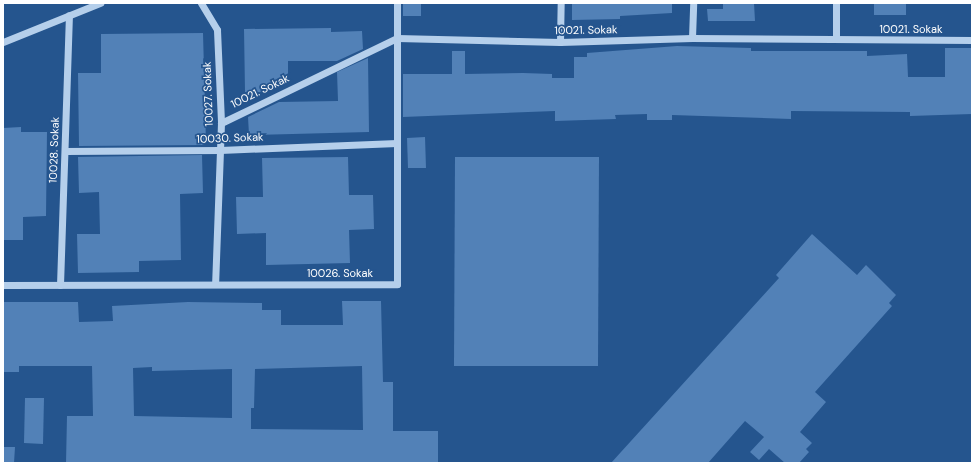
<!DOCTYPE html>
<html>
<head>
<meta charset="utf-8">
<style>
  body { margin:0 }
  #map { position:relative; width:975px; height:466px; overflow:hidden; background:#25558e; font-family:"DM Sans",sans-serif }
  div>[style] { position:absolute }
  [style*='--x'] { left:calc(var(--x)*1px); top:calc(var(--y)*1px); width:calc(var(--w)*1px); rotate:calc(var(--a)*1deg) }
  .building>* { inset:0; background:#5281b7 }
  .minor>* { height:7px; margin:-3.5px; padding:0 3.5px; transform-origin:3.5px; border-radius:3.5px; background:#b5cfeb }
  span { translate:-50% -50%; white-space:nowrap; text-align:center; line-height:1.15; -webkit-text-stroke:3.5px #25558e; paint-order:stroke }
  .street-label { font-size:11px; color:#fff }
  .frame { position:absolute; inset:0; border:4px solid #fff; pointer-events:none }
</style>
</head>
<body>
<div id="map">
  <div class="building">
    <i style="clip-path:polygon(403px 3px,421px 3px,421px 16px,403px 16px)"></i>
    <i style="clip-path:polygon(572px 3px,672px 3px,672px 13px,620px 16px,620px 19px,572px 20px)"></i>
    <i style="clip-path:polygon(723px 3px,754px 3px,755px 21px,708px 21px,707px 9px,723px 9px)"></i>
    <i style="clip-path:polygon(874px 3px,906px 3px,906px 15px,874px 15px)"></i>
    <i style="clip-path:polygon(331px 28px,331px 32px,362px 31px,363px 49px,337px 61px,288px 61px,288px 80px,265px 92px,245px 92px,244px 29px)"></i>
    <i style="clip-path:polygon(203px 33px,206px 143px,202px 145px,79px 146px,78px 73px,101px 73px,101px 34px)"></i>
    <i style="clip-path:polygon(677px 46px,751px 48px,751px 51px,867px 51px,867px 56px,907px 54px,908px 77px,945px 77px,945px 48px,972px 48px,972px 114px,910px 116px,910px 112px,791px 111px,791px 119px,672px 115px,672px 120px,647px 120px,647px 114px,615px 115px,616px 119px,555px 121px,555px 111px,403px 117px,403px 74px,452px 74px,452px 51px,465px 51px,465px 74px,523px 73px,552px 74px,552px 78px,574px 78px,574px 57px,587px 57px,587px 53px)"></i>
    <i style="clip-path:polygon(368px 58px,369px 132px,249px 135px,248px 117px,279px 102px,338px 101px,337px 72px)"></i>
    <i style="clip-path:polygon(21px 127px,21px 132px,47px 132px,46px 216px,23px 217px,23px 240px,3px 240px,3px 128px)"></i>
    <i style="clip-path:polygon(425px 137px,426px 168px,408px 168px,407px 138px)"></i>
    <i style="clip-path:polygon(202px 155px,203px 193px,180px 194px,181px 260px,139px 261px,139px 272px,78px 273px,77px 234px,100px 234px,99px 192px,79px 193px,78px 157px)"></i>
    <i style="clip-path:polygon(348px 157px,349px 195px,373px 195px,374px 229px,349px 230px,350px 263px,266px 265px,266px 233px,237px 234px,236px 197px,263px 197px,262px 158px)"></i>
    <i style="clip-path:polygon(455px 157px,599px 157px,598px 366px,454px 366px)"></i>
    <i style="clip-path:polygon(812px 234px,857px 275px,866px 265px,896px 295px,889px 303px,892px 306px,815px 392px,826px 402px,800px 432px,812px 443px,806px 449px,809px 452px,799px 463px,785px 463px,769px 449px,759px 460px,750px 452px,764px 437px,745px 421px,708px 463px,611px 463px,779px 278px,776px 275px)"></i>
    <i style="clip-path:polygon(evenodd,342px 301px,381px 301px,383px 382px,393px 382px,393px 431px,438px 431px,438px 463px,66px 463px,67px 416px,93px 416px,92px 366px,19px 366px,19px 372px,3px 372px,3px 302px,78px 302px,79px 322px,113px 321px,112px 306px,188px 302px,262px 303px,262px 310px,281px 310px,281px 325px,343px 325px,342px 301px,362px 366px,363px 430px,251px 429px,251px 408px,254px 408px,255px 369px,362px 366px,342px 301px,152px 367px,152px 371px,232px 369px,232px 418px,134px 416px,133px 368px,152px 367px)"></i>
    <i style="clip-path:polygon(25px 398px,44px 398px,43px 444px,24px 443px)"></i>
    <i style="clip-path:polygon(3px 447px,15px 447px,14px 463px,3px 463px)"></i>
  </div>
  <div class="minor">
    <i style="--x:201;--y:3;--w:31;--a:59"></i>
    <i style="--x:217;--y:30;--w:93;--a:87.5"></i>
    <i style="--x:221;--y:123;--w:161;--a:92.1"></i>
    <i style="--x:692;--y:38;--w:35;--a:-88"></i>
    <i style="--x:836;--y:39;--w:36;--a:-90"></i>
    <i style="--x:3;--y:42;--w:105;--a:-21.9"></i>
    <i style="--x:560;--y:42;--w:39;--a:-89"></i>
    <i style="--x:221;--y:123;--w:195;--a:-25.8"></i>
    <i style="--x:397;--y:38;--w:163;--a:1.4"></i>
    <i style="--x:560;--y:42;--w:132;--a:-1.7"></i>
    <i style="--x:692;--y:38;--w:280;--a:0.4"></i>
    <i style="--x:65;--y:151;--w:155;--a:-0.4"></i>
    <i style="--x:220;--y:150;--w:177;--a:-2.3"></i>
    <i style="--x:3;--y:285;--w:394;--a:-0.1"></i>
    <i style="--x:397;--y:284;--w:281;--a:-90"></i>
    <i style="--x:60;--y:285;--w:270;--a:-88.1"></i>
  </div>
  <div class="street-label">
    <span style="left:911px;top:29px">10021. Sokak</span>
    <span style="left:586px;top:30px;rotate:-1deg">10021. Sokak</span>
    <span style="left:260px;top:91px;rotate:-26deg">10021. Sokak</span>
    <span style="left:208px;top:94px;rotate:-92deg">10027. Sokak</span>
    <span style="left:230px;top:138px;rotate:-2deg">10030. Sokak</span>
    <span style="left:54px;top:150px;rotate:-88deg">10028. Sokak</span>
    <span style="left:340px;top:273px">10026. Sokak</span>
  </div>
  <div class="frame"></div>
</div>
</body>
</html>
